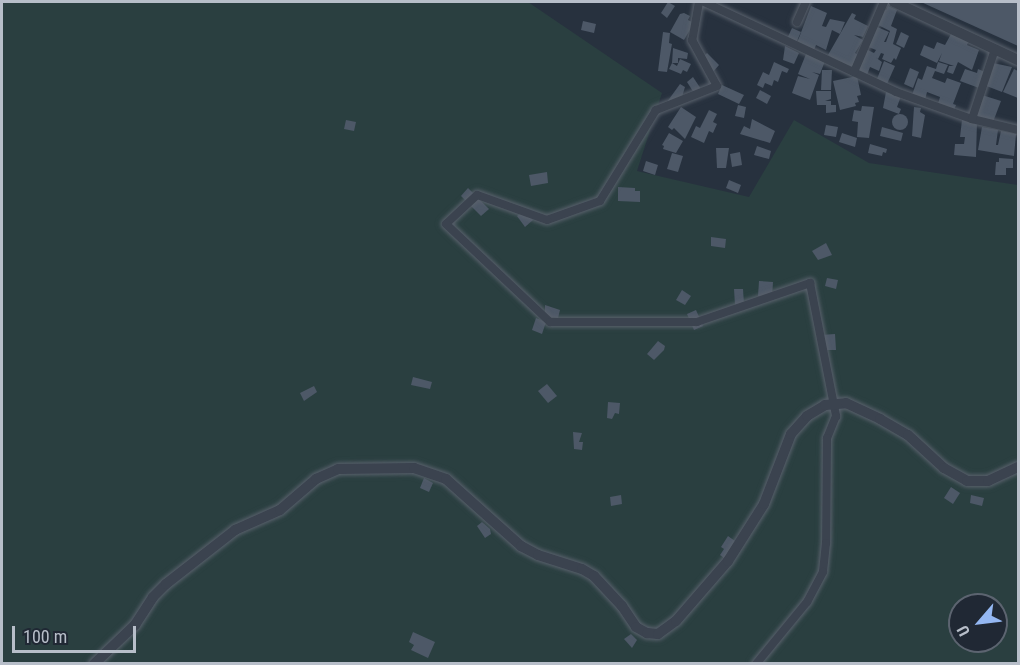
<!DOCTYPE html>
<html>
<head>
<meta charset="utf-8">
<style>
  body { margin:0 }
  #map { position:relative; width:1020px; height:665px; overflow:hidden; background:#27313e; font-family:"Roboto Condensed",sans-serif }
  div>[style] { position:absolute }
  [style*='--x'] { left:calc(var(--x)*1px); top:calc(var(--y)*1px); width:calc(var(--w)*1px); rotate:calc(var(--a)*1deg) }
  .green>* { inset:0; background:#2a3f40 }
  .building>* { inset:0; background:#4d5867 }
  .round { border-radius:50% }
  .roads { filter:drop-shadow(0 0 2px #59616c) drop-shadow(0 0 2px #59616c) }
  .minor>* { height:8px; margin:-4px; padding:0 4px; transform-origin:4px; border-radius:4px; background:#3b434f }
  .tertiary>* { height:10px; margin:-5px; padding:0 5px; transform-origin:5px; border-radius:5px; background:#3b434f }
  span { translate:-50% -50%; white-space:nowrap; text-align:center; line-height:1.15; -webkit-text-stroke:4.5px #202834; paint-order:stroke }
  .frame { position:absolute; inset:0; border:3px solid #b7bec9; pointer-events:none }
  .north { position:absolute; left:948px; top:593px; width:60px; height:60px; box-sizing:border-box; background:#202834; border:2px solid #5c6470; border-radius:50%; rotate:242deg; font-size:16px; font-weight:700; line-height:24px; text-align:center; color:#b7bec9 }
  .north::after { content:''; display:block; margin:auto; width:21px; height:27px; background:#94b7f2; clip-path:polygon(50% 0,100% 100%,50% 72%,0 100%) }
  .scale { position:absolute; left:12px; top:626px; width:124px; height:27px; box-sizing:border-box; border:3px solid #b7bec9; border-top:0; padding-left:8px; font-size:18px; line-height:21px; white-space:nowrap; color:#b7bec9; -webkit-text-stroke:4px #202834; paint-order:stroke }
</style>
</head>
<body>
<div id="map">
  <div class="green">
    <i style="clip-path:polygon(evenodd,2px 2px,528px 2px,662px 93px,637px 171px,749px 197px,794px 120px,869px 163px,1018px 185px,1018px 663px,2px 663px,2px 2px,960px 605px,996px 605px,996px 641px,960px 641px,960px 605px)"></i>
  </div>
  <div class="building">
    <i style="clip-path:polygon(668px 2px,675px 6px,667px 18px,661px 13px)"></i>
    <i style="clip-path:polygon(921px 2px,1018px 2px,1018px 46px)"></i>
    <i style="clip-path:polygon(811px 6px,827px 13px,822px 26px,826px 27px,830px 19px,845px 22px,840px 34px,832px 30px,826px 50px,816px 45px,814px 50px,797px 43px)"></i>
    <i style="clip-path:polygon(888px 6px,897px 10px,891px 26px,897px 29px,893px 44px,901px 48px,896px 60px,894px 58px,891px 63px,882px 59px,884px 54px,881px 53px,878px 59px,875px 57px,882px 62px,879px 71px,870px 67px,867px 75px,857px 71px,866px 49px,874px 53px,876px 50px,866px 46px,875px 26px,889px 32px,884px 42px,886px 42px,890px 31px,876px 24px,883px 9px,886px 10px)"></i>
    <i style="clip-path:polygon(684px 13px,690px 16px,688px 20px,694px 23px,684px 40px,670px 32px,680px 14px)"></i>
    <i style="clip-path:polygon(852px 13px,856px 15px,854px 19px,868px 26px,863px 37px,854px 35px,863px 40px,855px 53px,858px 55px,851px 69px,828px 55px)"></i>
    <i style="clip-path:polygon(583px 21px,596px 24px,594px 33px,581px 30px)"></i>
    <i style="clip-path:polygon(792px 28px,801px 32px,796px 43px,787px 39px)"></i>
    <i style="clip-path:polygon(663px 32px,670px 33px,669px 43px,672px 44px,667px 72px,658px 71px)"></i>
    <i style="clip-path:polygon(901px 32px,909px 36px,904px 48px,896px 44px)"></i>
    <i style="clip-path:polygon(951px 34px,969px 40px,967px 45px,979px 50px,972px 70px,958px 62px,953px 74px,947px 72px,949px 66px,954px 66px,939px 61px,942px 53px,937px 63px,920px 55px,924px 45px,934px 49px,937px 42px,945px 45px)"></i>
    <i style="clip-path:polygon(785px 46px,799px 53px,794px 64px,783px 60px)"></i>
    <i style="clip-path:polygon(673px 48px,688px 53px,687px 59px,678px 58px,678px 63px,672px 63px)"></i>
    <i style="clip-path:polygon(707px 53px,719px 65px,713px 72px,701px 59px)"></i>
    <i style="clip-path:polygon(806px 54px,825px 61px,820px 74px,812px 72px,819px 75px,810px 100px,792px 93px,798px 76px,810px 79px,798px 74px)"></i>
    <i style="clip-path:polygon(680px 59px,691px 64px,687px 72px,683px 70px,681px 74px,669px 69px,672px 63px,677px 66px)"></i>
    <i style="clip-path:polygon(884px 61px,895px 66px,887px 84px,877px 79px)"></i>
    <i style="clip-path:polygon(774px 62px,789px 69px,787px 73px,782px 71px,778px 82px,774px 80px,772px 86px,765px 83px,763px 88px,757px 85px,763px 72px,769px 75px)"></i>
    <i style="clip-path:polygon(938px 62px,948px 65px,944px 74px,935px 71px,932px 78px,945px 83px,947px 78px,961px 83px,953px 104px,956px 105px,954px 110px,938px 104px,940px 97px,927px 92px,925px 100px,912px 95px,918px 78px,922px 80px,927px 66px,936px 69px)"></i>
    <i style="clip-path:polygon(993px 63px,1012px 67px,1002px 92px,984px 85px)"></i>
    <i style="clip-path:polygon(910px 68px,919px 72px,913px 88px,904px 84px)"></i>
    <i style="clip-path:polygon(965px 69px,977px 73px,978px 69px,985px 72px,979px 88px,960px 81px)"></i>
    <i style="clip-path:polygon(1014px 69px,1018px 71px,1018px 98px,1003px 92px)"></i>
    <i style="clip-path:polygon(822px 70px,832px 70px,831px 90px,821px 90px)"></i>
    <i style="clip-path:polygon(857px 76px,861px 95px,857px 96px,859px 102px,855px 103px,856px 106px,840px 110px,833px 81px)"></i>
    <i style="clip-path:polygon(693px 77px,703px 92px,694px 93px,687px 82px)"></i>
    <i style="clip-path:polygon(680px 84px,685px 87px,682px 97px,667px 102px)"></i>
    <i style="clip-path:polygon(722px 85px,744px 95px,739px 104px,718px 94px)"></i>
    <i style="clip-path:polygon(760px 90px,771px 96px,767px 104px,756px 98px)"></i>
    <i style="clip-path:polygon(816px 91px,831px 91px,831px 99px,825px 101px,831px 101px,831px 105px,836px 105px,836px 112px,826px 113px,826px 105px,817px 105px)"></i>
    <i style="clip-path:polygon(886px 92px,901px 96px,897px 107px,901px 109px,899px 114px,883px 108px)"></i>
    <i style="clip-path:polygon(982px 95px,1001px 101px,993px 122px,975px 116px)"></i>
    <i style="clip-path:polygon(738px 105px,746px 107px,744px 118px,735px 116px)"></i>
    <i style="clip-path:polygon(862px 106px,874px 107px,869px 138px,857px 137px,858px 122px,852px 121px,854px 110px,861px 111px)"></i>
    <i style="clip-path:polygon(681px 107px,696px 117px,685px 139px,674px 128px,672px 130px,668px 127px)"></i>
    <i style="clip-path:polygon(914px 107px,921px 108px,920px 112px,925px 115px,921px 138px,912px 136px)"></i>
    <i style="clip-path:polygon(709px 110px,717px 114px,713px 122px,717px 124px,713px 133px,709px 131px,704px 143px,691px 137px,696px 126px,700px 128px)"></i>
    <i class="round" style="left:892px;top:114px;width:16px;height:16px"></i>
    <i style="clip-path:polygon(752px 119px,775px 131px,770px 143px,740px 134px,744px 126px,750px 129px)"></i>
    <i style="clip-path:polygon(346px 120px,356px 122px,354px 131px,344px 129px)"></i>
    <i style="clip-path:polygon(962px 120px,977px 122px,976px 157px,954px 155px,955px 144px,964px 144px,965px 137px,960px 137px)"></i>
    <i style="clip-path:polygon(826px 125px,838px 127px,836px 137px,824px 135px)"></i>
    <i style="clip-path:polygon(882px 127px,903px 133px,901px 141px,880px 136px)"></i>
    <i style="clip-path:polygon(982px 127px,998px 130px,996px 145px,998px 145px,1001px 131px,1016px 134px,1014px 156px,978px 150px)"></i>
    <i style="clip-path:polygon(669px 133px,683px 141px,676px 153px,663px 149px,664px 146px,662px 145px)"></i>
    <i style="clip-path:polygon(842px 133px,857px 138px,855px 147px,839px 142px)"></i>
    <i style="clip-path:polygon(870px 144px,887px 149px,886px 153px,883px 152px,882px 156px,868px 153px)"></i>
    <i style="clip-path:polygon(757px 146px,771px 151px,769px 159px,754px 155px)"></i>
    <i style="clip-path:polygon(716px 148px,729px 148px,726px 168px,717px 168px)"></i>
    <i style="clip-path:polygon(740px 152px,742px 165px,732px 167px,730px 154px)"></i>
    <i style="clip-path:polygon(672px 153px,683px 156px,678px 172px,667px 169px)"></i>
    <i style="clip-path:polygon(999px 158px,1013px 159px,1013px 168px,1006px 168px,1006px 175px,995px 175px,996px 162px,999px 162px)"></i>
    <i style="clip-path:polygon(646px 161px,658px 165px,655px 175px,643px 171px)"></i>
    <i style="clip-path:polygon(547px 172px,548px 183px,531px 186px,529px 175px)"></i>
    <i style="clip-path:polygon(729px 180px,741px 185px,738px 193px,726px 188px)"></i>
    <i style="clip-path:polygon(618px 187px,635px 188px,635px 191px,640px 191px,640px 202px,618px 201px)"></i>
    <i style="clip-path:polygon(468px 188px,489px 209px,481px 216px,461px 196px)"></i>
    <i style="clip-path:polygon(525px 210px,533px 220px,525px 227px,517px 216px)"></i>
    <i style="clip-path:polygon(711px 237px,726px 239px,725px 248px,711px 246px)"></i>
    <i style="clip-path:polygon(826px 243px,832px 255px,818px 260px,812px 251px)"></i>
    <i style="clip-path:polygon(827px 278px,838px 280px,836px 289px,825px 286px)"></i>
    <i style="clip-path:polygon(759px 281px,773px 282px,772px 297px,758px 296px)"></i>
    <i style="clip-path:polygon(734px 289px,743px 289px,744px 304px,735px 305px)"></i>
    <i style="clip-path:polygon(682px 290px,691px 296px,685px 305px,676px 300px)"></i>
    <i style="clip-path:polygon(545px 305px,560px 310px,558px 318px,545px 316px)"></i>
    <i style="clip-path:polygon(696px 310px,703px 326px,694px 330px,687px 314px)"></i>
    <i style="clip-path:polygon(536px 318px,546px 322px,542px 334px,532px 330px)"></i>
    <i style="clip-path:polygon(835px 334px,836px 350px,824px 350px,820px 335px)"></i>
    <i style="clip-path:polygon(658px 341px,665px 346px,664px 350px,654px 360px,647px 354px)"></i>
    <i style="clip-path:polygon(413px 377px,432px 382px,430px 389px,411px 385px)"></i>
    <i style="clip-path:polygon(547px 384px,557px 396px,548px 403px,538px 391px)"></i>
    <i style="clip-path:polygon(314px 386px,317px 392px,304px 401px,300px 393px)"></i>
    <i style="clip-path:polygon(608px 402px,620px 403px,619px 414px,615px 413px,612px 419px,607px 418px)"></i>
    <i style="clip-path:polygon(573px 432px,582px 433px,579px 442px,583px 442px,582px 450px,574px 449px)"></i>
    <i style="clip-path:polygon(424px 478px,433px 483px,429px 492px,420px 488px)"></i>
    <i style="clip-path:polygon(951px 487px,960px 493px,953px 504px,944px 498px)"></i>
    <i style="clip-path:polygon(621px 495px,622px 504px,611px 506px,610px 497px)"></i>
    <i style="clip-path:polygon(971px 495px,984px 498px,982px 506px,970px 503px)"></i>
    <i style="clip-path:polygon(482px 522px,490px 529px,491px 534px,485px 538px,477px 526px)"></i>
    <i style="clip-path:polygon(728px 536px,735px 541px,724px 558px,720px 555px,724px 549px,721px 547px)"></i>
    <i style="clip-path:polygon(413px 632px,435px 642px,428px 658px,411px 650px,414px 645px,409px 642px)"></i>
    <i style="clip-path:polygon(631px 634px,637px 640px,632px 648px,624px 639px)"></i>
  </div>
  <div class="roads">
    <div class="minor">
      <i style="--x:699;--y:2;--w:39;--a:100"></i>
      <i style="--x:692;--y:40;--w:52;--a:61.5"></i>
      <i style="--x:717;--y:86;--w:66;--a:158.5"></i>
      <i style="--x:656;--y:110;--w:107;--a:121.6"></i>
      <i style="--x:600;--y:201;--w:56;--a:160.3"></i>
      <i style="--x:547;--y:220;--w:74;--a:-160.3"></i>
      <i style="--x:477;--y:195;--w:42;--a:136.9"></i>
      <i style="--x:446;--y:224;--w:143;--a:43.3"></i>
      <i style="--x:550;--y:322;--w:147;--a:0"></i>
      <i style="--x:697;--y:322;--w:120;--a:-19"></i>
      <i style="--x:810;--y:283;--w:136;--a:78.9"></i>
      <i style="--x:836;--y:416;--w:24;--a:112"></i>
      <i style="--x:827;--y:438;--w:105;--a:90.5"></i>
      <i style="--x:826;--y:543;--w:29;--a:96"></i>
      <i style="--x:823;--y:572;--w:34;--a:118"></i>
      <i style="--x:807;--y:602;--w:80;--a:129.4"></i>
      <i style="--x:704;--y:2;--w:212;--a:25.1"></i>
      <i style="--x:896;--y:92;--w:81;--a:19.6"></i>
      <i style="--x:972;--y:119;--w:47;--a:13.4"></i>
      <i style="--x:797;--y:22;--w:22;--a:-66"></i>
      <i style="--x:854;--y:72;--w:76;--a:-66.8"></i>
      <i style="--x:972;--y:119;--w:74;--a:-71.8"></i>
    </div>
    <div class="tertiary">
      <i style="--x:894;--y:2;--w:137;--a:25.1"></i>
      <i style="--x:94;--y:664;--w:57;--a:-43.6"></i>
      <i style="--x:135;--y:625;--w:33;--a:-57"></i>
      <i style="--x:153;--y:597;--w:18;--a:-45"></i>
      <i style="--x:166;--y:584;--w:88;--a:-38"></i>
      <i style="--x:235;--y:530;--w:49;--a:-24"></i>
      <i style="--x:280;--y:510;--w:48;--a:-40.7"></i>
      <i style="--x:316;--y:479;--w:24;--a:-24"></i>
      <i style="--x:338;--y:469;--w:76;--a:-0.8"></i>
      <i style="--x:414;--y:468;--w:34;--a:19"></i>
      <i style="--x:446;--y:479;--w:101;--a:41.8"></i>
      <i style="--x:521;--y:546;--w:19;--a:28"></i>
      <i style="--x:538;--y:555;--w:46;--a:17.7"></i>
      <i style="--x:582;--y:569;--w:14;--a:30"></i>
      <i style="--x:594;--y:576;--w:41;--a:47"></i>
      <i style="--x:622;--y:606;--w:25;--a:56"></i>
      <i style="--x:636;--y:627;--w:13;--a:29"></i>
      <i style="--x:647;--y:633;--w:11;--a:5"></i>
      <i style="--x:658;--y:634;--w:22;--a:-36"></i>
      <i style="--x:676;--y:621;--w:79;--a:-49.1"></i>
      <i style="--x:728;--y:561;--w:67;--a:-57.7"></i>
      <i style="--x:764;--y:504;--w:75;--a:-68.9"></i>
      <i style="--x:791;--y:434;--w:24;--a:-48"></i>
      <i style="--x:807;--y:416;--w:21;--a:-31"></i>
      <i style="--x:825;--y:405;--w:21;--a:-5"></i>
      <i style="--x:846;--y:403;--w:38;--a:25"></i>
      <i style="--x:880;--y:419;--w:32;--a:30"></i>
      <i style="--x:908;--y:435;--w:49;--a:42.5"></i>
      <i style="--x:944;--y:468;--w:26;--a:29"></i>
      <i style="--x:967;--y:481;--w:21;--a:0"></i>
      <i style="--x:988;--y:481;--w:33;--a:-25"></i>
    </div>
  </div>
  <div class="frame"></div>
  <div class="north">U</div>
  <div class="scale">100 m</div>
</div>
</body>
</html>
